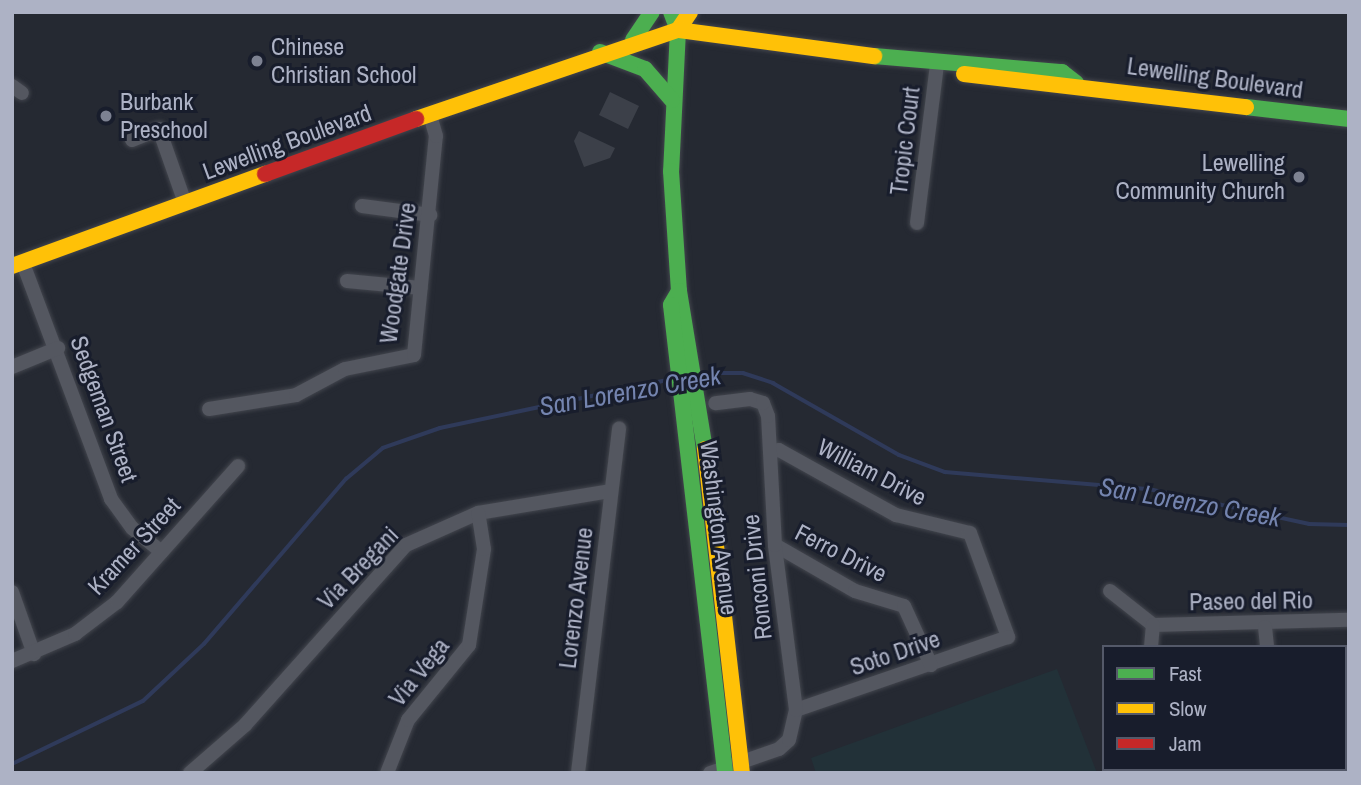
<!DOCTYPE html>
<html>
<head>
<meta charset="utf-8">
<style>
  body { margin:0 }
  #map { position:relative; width:1361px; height:785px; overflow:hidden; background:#252932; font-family:"Archivo Narrow",sans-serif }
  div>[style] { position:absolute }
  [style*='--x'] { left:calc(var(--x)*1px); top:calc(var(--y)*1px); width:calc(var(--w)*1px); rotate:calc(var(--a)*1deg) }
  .green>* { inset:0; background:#223138 }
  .stream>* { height:3.5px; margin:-1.75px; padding:0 1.75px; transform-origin:1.75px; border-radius:1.75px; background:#2f3a5a }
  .building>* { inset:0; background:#3c4049 }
  .roads { filter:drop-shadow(0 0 2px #42454d) drop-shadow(0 0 2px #42454d) }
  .street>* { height:14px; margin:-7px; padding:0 7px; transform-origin:7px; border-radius:7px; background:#545760 }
  .fast>* { height:16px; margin:-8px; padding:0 8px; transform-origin:8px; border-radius:8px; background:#4caf50 }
  .slow>* { height:16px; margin:-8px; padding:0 8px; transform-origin:8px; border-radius:8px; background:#ffc107 }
  .jam>* { height:16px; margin:-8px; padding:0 8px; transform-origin:8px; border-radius:8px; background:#c62828 }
  .dots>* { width:19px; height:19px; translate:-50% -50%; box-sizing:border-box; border:4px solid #181d2c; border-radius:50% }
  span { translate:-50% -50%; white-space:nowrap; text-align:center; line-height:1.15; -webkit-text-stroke:6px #181d2c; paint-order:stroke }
  .poi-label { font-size:24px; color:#adb2c5 }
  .left { translate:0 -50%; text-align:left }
  .right { translate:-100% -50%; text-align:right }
  .street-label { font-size:24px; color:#adb2c5 }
  .water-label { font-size:26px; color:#7484af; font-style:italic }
  .frame { position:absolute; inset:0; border:14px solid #adb2c5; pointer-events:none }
  .legend { position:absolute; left:1102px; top:645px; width:245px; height:126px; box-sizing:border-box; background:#181d2c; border:2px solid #545969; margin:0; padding:9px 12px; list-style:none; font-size:21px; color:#adb2c5 }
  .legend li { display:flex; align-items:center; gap:14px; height:35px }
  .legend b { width:35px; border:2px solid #545969 }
</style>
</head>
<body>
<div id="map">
  <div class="green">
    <i style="clip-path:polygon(1057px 669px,1097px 773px,816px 773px,811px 758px)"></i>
  </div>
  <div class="stream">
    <i style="--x:701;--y:373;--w:42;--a:0"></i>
    <i style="--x:743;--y:373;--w:32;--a:18"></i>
    <i style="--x:773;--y:383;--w:145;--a:29.7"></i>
    <i style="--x:899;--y:455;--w:49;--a:20.3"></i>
    <i style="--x:945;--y:472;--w:205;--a:4.8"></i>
    <i style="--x:1149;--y:489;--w:164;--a:12.3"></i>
    <i style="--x:1309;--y:524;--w:40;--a:1.4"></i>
    <i style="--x:12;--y:764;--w:145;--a:-25.7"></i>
    <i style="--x:143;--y:701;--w:83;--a:-43.1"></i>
    <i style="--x:204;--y:644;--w:218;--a:-49.3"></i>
    <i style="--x:346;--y:479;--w:48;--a:-40"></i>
    <i style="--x:383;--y:448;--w:60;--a:-19.3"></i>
    <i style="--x:440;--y:428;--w:238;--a:-11.9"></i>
  </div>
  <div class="building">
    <i style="clip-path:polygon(610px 92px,639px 106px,628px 129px,599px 115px)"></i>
    <i style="clip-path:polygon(579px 131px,615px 148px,610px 158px,584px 167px,574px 141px)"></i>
  </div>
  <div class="roads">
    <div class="street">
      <i style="--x:12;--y:86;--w:12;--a:35"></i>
      <i style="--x:132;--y:140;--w:29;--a:-22"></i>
      <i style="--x:159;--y:129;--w:78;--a:70.6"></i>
      <i style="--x:362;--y:206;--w:69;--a:7.5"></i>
      <i style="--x:917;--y:223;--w:160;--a:-82.8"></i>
      <i style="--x:24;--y:266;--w:249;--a:69.5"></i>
      <i style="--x:111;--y:499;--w:36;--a:54"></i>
      <i style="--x:132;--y:528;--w:38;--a:39"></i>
      <i style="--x:347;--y:281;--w:74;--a:5.4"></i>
      <i style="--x:12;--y:367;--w:50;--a:-22.4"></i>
      <i style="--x:209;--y:409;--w:88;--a:-9.1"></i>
      <i style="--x:296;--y:395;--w:55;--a:-28"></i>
      <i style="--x:345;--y:369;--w:70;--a:-11.5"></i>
      <i style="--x:414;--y:355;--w:220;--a:-84.3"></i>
      <i style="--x:436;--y:136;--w:22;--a:-106"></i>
      <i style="--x:770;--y:452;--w:9;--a:-13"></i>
      <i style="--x:779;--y:450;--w:134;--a:29.1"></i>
      <i style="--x:896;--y:515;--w:76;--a:13.7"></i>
      <i style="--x:970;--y:533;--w:111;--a:69.9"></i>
      <i style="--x:1008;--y:637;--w:224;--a:161"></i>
      <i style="--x:775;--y:545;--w:92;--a:29.9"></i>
      <i style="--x:855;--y:591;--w:51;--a:17"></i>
      <i style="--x:904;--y:606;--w:65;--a:65.4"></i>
      <i style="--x:1110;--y:591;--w:55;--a:38.3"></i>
      <i style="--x:12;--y:592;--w:66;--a:70.5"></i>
      <i style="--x:1153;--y:625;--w:196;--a:-1.5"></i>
      <i style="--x:1265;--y:627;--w:20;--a:84"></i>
      <i style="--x:1151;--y:647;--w:22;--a:-85"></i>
      <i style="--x:12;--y:661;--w:69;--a:-23.2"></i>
      <i style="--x:75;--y:634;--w:53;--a:-37.3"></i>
      <i style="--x:117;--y:602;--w:182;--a:-48.3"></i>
      <i style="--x:1168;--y:769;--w:4;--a:76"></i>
      <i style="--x:1301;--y:769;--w:4;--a:76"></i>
      <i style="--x:190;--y:773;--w:73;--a:-41.1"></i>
      <i style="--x:245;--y:725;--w:241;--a:-48.2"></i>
      <i style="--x:406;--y:545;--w:79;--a:-24"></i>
      <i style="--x:478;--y:513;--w:135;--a:-9.4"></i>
      <i style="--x:387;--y:773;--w:57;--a:-68.4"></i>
      <i style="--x:408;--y:720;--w:97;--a:-50.9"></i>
      <i style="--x:469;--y:645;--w:97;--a:-81.1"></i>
      <i style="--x:484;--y:549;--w:36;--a:-99"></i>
      <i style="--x:578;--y:773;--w:347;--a:-83.2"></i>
      <i style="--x:710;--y:773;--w:73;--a:-19.2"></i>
      <i style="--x:779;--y:749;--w:13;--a:-42"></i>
      <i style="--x:789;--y:740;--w:31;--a:-77"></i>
      <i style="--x:796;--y:710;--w:166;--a:-97.3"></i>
      <i style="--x:775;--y:545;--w:129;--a:-93.1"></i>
      <i style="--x:768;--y:416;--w:14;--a:-111"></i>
      <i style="--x:763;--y:403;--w:14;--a:-163"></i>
      <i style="--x:750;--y:399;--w:35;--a:173"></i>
    </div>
    <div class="fast">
      <i style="--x:671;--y:12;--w:19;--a:69"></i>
      <i style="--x:678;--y:30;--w:141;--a:92.8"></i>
      <i style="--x:671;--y:171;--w:120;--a:86.2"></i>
      <i style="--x:679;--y:291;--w:160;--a:80.7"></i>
      <i style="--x:633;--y:40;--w:34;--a:-56"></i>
      <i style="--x:600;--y:52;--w:48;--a:20.7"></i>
      <i style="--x:645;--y:69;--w:41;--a:48.9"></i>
      <i style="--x:874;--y:56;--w:189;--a:4.9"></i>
      <i style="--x:1062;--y:72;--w:18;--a:38"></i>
      <i style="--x:1246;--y:107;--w:104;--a:6.6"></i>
      <i style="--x:679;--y:291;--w:16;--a:120"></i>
      <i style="--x:671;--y:305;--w:471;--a:83.4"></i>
    </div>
    <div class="slow">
      <i style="--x:678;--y:30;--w:22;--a:-56"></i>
      <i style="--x:964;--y:74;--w:284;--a:6.7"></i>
      <i style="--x:416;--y:119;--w:277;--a:-18.8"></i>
      <i style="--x:678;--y:30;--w:198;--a:7.6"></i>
      <i style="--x:12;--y:266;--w:269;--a:-20"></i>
      <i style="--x:705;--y:449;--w:326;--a:83.5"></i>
    </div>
    <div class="jam">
      <i style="--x:265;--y:174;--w:161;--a:-20"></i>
    </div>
  </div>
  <div class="dots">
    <i style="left:257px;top:61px;background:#7d8292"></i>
    <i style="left:106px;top:116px;background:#7d8292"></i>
    <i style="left:1299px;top:177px;background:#7d8292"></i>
  </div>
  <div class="poi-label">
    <span class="left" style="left:271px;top:61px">Chinese<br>Christian School</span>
    <span class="left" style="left:120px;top:116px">Burbank<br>Preschool</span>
    <span class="right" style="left:1285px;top:177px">Lewelling<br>Community Church</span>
  </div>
  <div class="street-label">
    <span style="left:1215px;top:78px;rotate:8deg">Lewelling Boulevard</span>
    <span style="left:905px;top:141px;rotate:-83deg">Tropic Court</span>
    <span style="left:287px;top:142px;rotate:-20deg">Lewelling Boulevard</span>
    <span style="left:398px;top:273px;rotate:-82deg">Woodgate Drive</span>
    <span style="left:104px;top:409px;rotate:70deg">Sedgeman Street</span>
    <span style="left:872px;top:472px;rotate:27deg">William Drive</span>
    <span style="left:719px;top:528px;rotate:83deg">Washington Avenue</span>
    <span style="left:134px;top:546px;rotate:-47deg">Kramer Street</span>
    <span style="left:841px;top:553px;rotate:27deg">Ferro Drive</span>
    <span style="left:358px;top:568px;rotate:-46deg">Via Bregani</span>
    <span style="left:757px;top:577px;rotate:-96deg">Ronconi Drive</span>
    <span style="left:576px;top:598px;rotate:-83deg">Lorenzo Avenue</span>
    <span style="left:1251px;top:601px;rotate:-1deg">Paseo del Rio</span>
    <span style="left:895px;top:653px;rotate:-19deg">Soto Drive</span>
    <span style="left:419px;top:672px;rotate:-51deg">Via Vega</span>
  </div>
  <div class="water-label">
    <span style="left:630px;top:391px;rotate:-10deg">San Lorenzo Creek</span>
    <span style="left:1190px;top:502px;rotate:10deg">San Lorenzo Creek</span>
  </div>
  <div class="frame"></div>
  <ul class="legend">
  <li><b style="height:9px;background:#4caf50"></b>Fast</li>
  <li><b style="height:9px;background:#ffc107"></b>Slow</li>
  <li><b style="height:9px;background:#c62828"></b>Jam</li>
  </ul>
</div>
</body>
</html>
